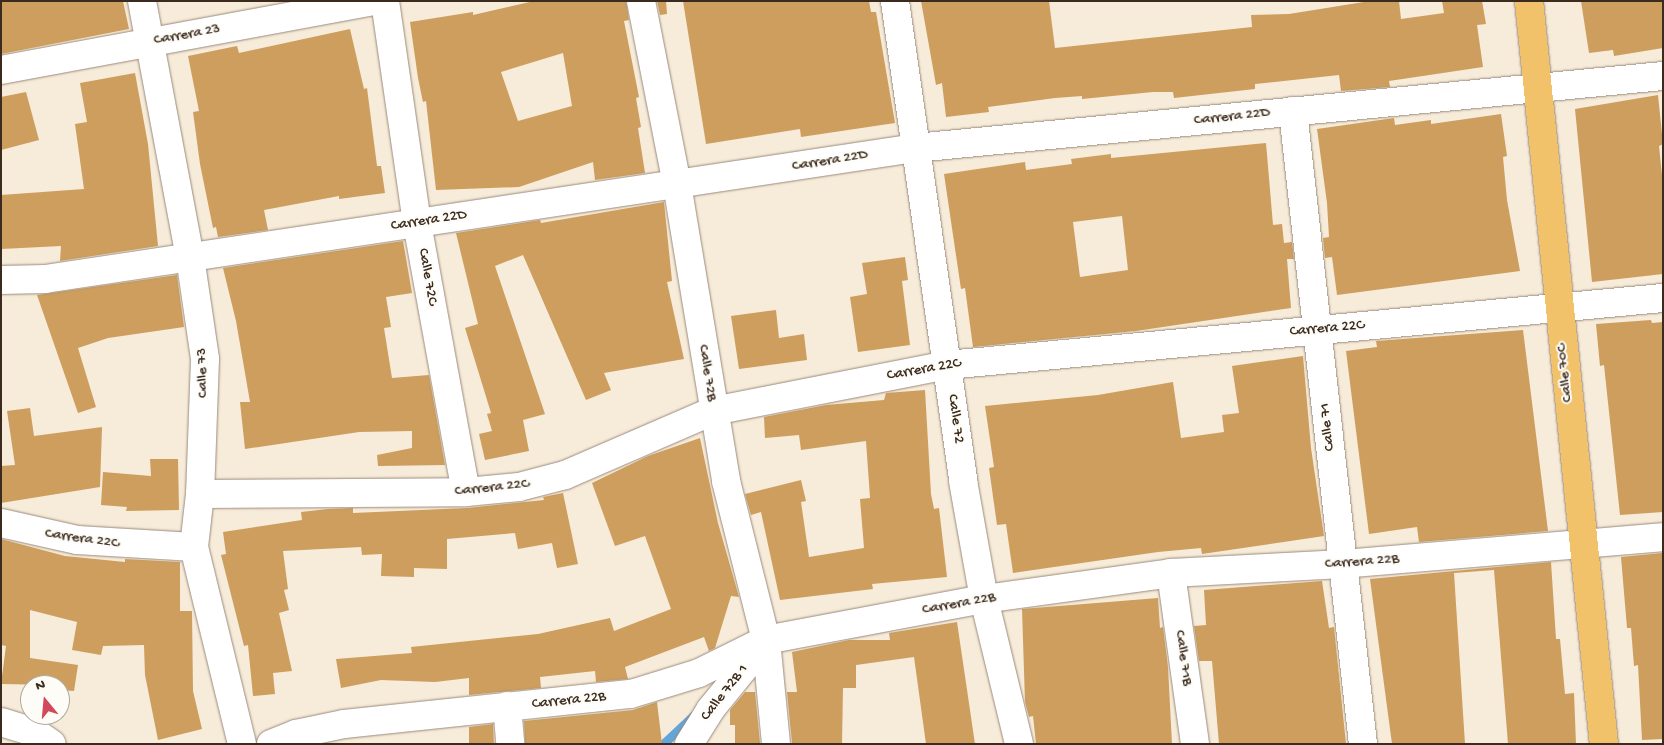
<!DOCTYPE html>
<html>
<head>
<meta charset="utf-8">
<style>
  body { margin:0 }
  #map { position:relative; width:1664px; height:745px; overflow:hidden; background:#f7ebd9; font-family:"Gochi Hand",sans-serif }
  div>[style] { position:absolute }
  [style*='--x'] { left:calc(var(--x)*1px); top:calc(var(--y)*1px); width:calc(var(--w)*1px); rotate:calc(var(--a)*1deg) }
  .stream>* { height:9px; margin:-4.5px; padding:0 4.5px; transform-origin:4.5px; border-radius:4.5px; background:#64a5d7 }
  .building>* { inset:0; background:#cd9e5d }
  .roads { filter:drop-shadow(0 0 1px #998a7c) drop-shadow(0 0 1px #998a7c) }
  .minor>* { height:28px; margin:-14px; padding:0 14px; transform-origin:14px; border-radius:14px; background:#fff }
  .major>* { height:28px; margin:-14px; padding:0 14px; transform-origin:14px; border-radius:14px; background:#f2c26a }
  span { translate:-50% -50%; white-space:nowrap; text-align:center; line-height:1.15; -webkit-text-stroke:4px #fdfcf7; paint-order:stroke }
  .street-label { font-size:15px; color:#3b2a1e }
  .frame { position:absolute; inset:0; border:2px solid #3b2a1e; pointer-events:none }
  .north { position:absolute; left:20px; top:675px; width:50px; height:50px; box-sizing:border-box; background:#fdfcf7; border:1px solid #afa8a0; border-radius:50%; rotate:343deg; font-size:14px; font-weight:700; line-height:20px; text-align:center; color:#3b2a1e }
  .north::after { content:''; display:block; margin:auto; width:18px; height:22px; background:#d1495b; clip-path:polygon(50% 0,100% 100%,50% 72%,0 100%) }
</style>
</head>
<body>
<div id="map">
  <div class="stream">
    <i style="--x:663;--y:744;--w:42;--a:-43.1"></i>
  </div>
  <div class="building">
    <i style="clip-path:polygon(1px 1px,123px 1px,129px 29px,1px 54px)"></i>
    <i style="clip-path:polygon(evenodd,534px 1px,626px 1px,629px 20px,624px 21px,639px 97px,636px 98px,641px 127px,638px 128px,645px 173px,595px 180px,593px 162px,519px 187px,436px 190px,426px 101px,423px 102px,418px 78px,410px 22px,473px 12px,473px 15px,534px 1px,563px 53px,572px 106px,518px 121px,501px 72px,563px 53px)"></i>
    <i style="clip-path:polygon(657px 1px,666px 1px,667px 14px,660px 15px)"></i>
    <i style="clip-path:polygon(683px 1px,869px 1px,871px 12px,876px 12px,895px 123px,801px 137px,800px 129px,706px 144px)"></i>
    <i style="clip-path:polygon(921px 1px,1049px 1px,1055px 48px,1252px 27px,1251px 15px,1289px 14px,1370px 1px,1399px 1px,1401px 19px,1444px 13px,1442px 1px,1482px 1px,1486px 24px,1477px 25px,1483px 67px,1389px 81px,1390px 87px,1341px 91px,1339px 75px,1255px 84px,1255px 89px,1174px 98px,1173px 92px,1153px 92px,1082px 99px,1082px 96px,1055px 98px,988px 107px,989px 112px,946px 117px,942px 83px,936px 85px)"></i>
    <i style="clip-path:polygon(1581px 1px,1663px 1px,1663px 48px,1614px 56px,1613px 50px,1589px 53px)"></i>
    <i style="clip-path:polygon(350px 29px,364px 89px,367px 88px,377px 166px,381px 166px,385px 193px,339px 199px,339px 196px,264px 210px,268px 230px,218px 237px,216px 227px,213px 228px,200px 164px,193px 112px,199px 111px,188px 56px,237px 46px,239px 53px)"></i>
    <i style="clip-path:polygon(135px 73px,148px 144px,158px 246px,60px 261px,61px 246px,1px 249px,1px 195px,84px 189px,75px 124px,87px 122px,80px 83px)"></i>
    <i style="clip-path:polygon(26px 92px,39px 140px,1px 150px,1px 97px)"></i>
    <i style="clip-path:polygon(1658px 95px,1663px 144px,1659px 146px,1663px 185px,1663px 274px,1592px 282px,1575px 109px)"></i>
    <i style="clip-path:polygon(1501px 114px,1507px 156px,1503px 157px,1507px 200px,1520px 271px,1337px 295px,1332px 257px,1325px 258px,1323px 238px,1329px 237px,1327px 203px,1317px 129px,1394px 118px,1395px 125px,1431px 120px,1431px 124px)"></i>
    <i style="clip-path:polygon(evenodd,1266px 143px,1273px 225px,1282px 224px,1284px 243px,1292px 242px,1294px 259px,1287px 259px,1291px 308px,1136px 331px,973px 347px,965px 288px,961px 289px,944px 174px,1025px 162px,1026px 170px,1072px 164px,1071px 159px,1111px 154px,1111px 158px,1266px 143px,1122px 216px,1128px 270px,1080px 277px,1073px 222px,1122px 216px)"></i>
    <i style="clip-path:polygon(664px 202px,672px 281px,667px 282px,684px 359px,604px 373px,611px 390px,586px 400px,523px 255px,495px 266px,545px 414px,523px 420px,529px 451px,485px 460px,479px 434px,492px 431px,487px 414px,491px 413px,465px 328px,478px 324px,456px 233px,540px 220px,541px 223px)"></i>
    <i style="clip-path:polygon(403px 241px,412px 293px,386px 297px,391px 327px,384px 328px,392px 378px,429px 375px,445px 465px,378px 466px,377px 455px,412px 448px,412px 431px,359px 432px,245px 449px,240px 402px,250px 402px,236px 321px,223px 268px)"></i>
    <i style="clip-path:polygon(905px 257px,908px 280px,902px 281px,910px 345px,858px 352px,850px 297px,867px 294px,862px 263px)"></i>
    <i style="clip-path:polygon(177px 275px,184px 327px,108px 338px,78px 348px,96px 407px,78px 413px,37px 295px)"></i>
    <i style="clip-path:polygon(776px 310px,779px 338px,804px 334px,807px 360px,739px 369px,731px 316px)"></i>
    <i style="clip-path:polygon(1651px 320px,1652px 323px,1663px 322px,1663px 512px,1620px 515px,1604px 365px,1600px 366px,1596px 324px)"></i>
    <i style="clip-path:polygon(1523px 330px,1548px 531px,1419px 542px,1417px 527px,1369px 534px,1346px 351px,1377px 347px,1376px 341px)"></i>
    <i style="clip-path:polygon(1303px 356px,1311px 448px,1324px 536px,1202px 554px,1201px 548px,1158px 552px,1013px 573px,1006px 524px,997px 525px,989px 468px,994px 467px,985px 406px,1098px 395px,1173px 382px,1181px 438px,1224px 432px,1222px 415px,1239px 413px,1232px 366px)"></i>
    <i style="clip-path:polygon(925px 390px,931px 494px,934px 509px,939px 508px,947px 577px,872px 584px,873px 589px,780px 600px,761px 512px,751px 515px,745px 494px,801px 480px,806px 501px,801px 502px,809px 557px,864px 548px,860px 499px,870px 498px,866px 441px,801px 450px,799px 435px,765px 438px,764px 417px,826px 405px,884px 400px,886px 393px)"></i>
    <i style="clip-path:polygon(30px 408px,34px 436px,102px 427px,100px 487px,1px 503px,1px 466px,15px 465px,7px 411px)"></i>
    <i style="clip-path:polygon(700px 438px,718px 523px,739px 597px,731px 596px,715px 648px,709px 651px,704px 637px,625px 667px,628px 679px,596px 682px,595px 671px,540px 677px,541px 688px,469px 695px,469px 678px,435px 682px,381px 680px,341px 688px,336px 659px,412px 653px,411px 647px,538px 634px,610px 618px,614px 631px,671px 609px,645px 536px,615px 546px,592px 483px,648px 456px)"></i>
    <i style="clip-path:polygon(150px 459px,178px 459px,179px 510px,126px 511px,127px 507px,101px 505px,103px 472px,151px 476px)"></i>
    <i style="clip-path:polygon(563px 493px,578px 564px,557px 568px,552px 543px,518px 549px,515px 533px,447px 539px,447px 569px,414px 568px,414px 577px,381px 576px,382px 554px,362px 555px,361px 547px,283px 551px,288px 589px,284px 590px,289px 610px,279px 613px,292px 671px,273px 673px,275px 694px,253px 696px,248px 645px,244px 646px,221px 555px,226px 554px,223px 532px,302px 520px,301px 512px,328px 509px,353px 508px,353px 513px,467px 508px,544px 500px,543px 497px)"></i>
    <i style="clip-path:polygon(1px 539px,65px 556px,125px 562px,125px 559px,180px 562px,180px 611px,192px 611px,193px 691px,202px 729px,158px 740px,145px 675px,144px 645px,103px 646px,101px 655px,72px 650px,77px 622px,30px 610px,30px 658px,78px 665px,74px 691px,60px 690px,60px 685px,1px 684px,6px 646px,1px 645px)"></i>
    <i style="clip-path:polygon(1663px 553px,1663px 739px,1642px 740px,1638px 665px,1634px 666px,1631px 628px,1627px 628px,1621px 557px)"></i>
    <i style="clip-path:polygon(1551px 562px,1556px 639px,1560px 639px,1565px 694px,1574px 693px,1576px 744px,1508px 744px,1494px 570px,1454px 573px,1465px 744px,1392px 744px,1370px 579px)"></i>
    <i style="clip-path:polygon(1322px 581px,1329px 628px,1334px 627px,1346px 744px,1219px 744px,1212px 661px,1199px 661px,1194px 626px,1206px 625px,1204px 590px)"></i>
    <i style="clip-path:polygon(1158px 598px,1160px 628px,1163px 627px,1168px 667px,1172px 744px,1036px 744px,1033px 716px,1029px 717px,1025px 702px,1022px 609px)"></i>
    <i style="clip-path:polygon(957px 622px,975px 744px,926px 744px,914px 657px,856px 665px,856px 688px,843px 688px,842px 744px,792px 743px,787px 692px,797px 692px,792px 652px,849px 640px,890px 640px,889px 633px)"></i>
    <i style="clip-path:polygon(745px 692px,755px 692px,760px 743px,735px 743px,735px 725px,730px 725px,730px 710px)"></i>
    <i style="clip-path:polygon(657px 702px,662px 744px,525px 744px,524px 721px,633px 710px)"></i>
    <i style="clip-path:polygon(493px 724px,494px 744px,469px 744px,469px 727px)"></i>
  </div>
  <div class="roads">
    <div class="minor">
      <i style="--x:142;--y:1;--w:260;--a:79.4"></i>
      <i style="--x:190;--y:257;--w:103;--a:81.6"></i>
      <i style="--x:205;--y:359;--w:135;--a:92.1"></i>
      <i style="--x:200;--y:494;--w:53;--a:96.5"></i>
      <i style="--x:194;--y:547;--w:203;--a:76.3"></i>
      <i style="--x:385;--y:1;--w:224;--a:81.8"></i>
      <i style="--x:417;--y:223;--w:273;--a:79.7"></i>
      <i style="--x:641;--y:1;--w:187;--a:78.9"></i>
      <i style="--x:677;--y:184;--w:301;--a:80.6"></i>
      <i style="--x:726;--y:481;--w:164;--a:75.9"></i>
      <i style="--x:766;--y:640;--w:104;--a:84.5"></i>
      <i style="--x:895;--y:1;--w:485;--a:81.9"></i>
      <i style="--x:963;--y:481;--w:120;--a:79.9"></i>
      <i style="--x:984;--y:599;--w:149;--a:76.4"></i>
      <i style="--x:1;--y:70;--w:379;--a:-10.5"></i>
      <i style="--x:1293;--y:111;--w:637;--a:83.69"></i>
      <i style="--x:1;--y:280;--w:44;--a:-1.3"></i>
      <i style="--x:45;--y:279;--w:880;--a:-8.56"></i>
      <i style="--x:915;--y:148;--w:751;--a:-5.5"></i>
      <i style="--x:200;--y:494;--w:266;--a:-0.4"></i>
      <i style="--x:466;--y:492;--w:53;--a:-5.4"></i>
      <i style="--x:519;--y:487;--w:48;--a:-14.6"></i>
      <i style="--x:565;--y:475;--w:161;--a:-23.4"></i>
      <i style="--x:713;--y:411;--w:238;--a:-11.1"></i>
      <i style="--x:947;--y:365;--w:719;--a:-5.35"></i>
      <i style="--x:1;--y:523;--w:78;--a:12.6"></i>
      <i style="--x:77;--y:540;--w:117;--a:3.4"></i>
      <i style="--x:1171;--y:573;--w:173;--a:82"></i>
      <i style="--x:507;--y:706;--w:38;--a:85"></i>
      <i style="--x:1;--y:722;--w:37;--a:17"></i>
      <i style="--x:36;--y:733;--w:19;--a:35"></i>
      <i style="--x:271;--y:744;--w:27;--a:-22"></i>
      <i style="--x:296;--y:734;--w:49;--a:-11.8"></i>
      <i style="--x:344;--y:724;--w:289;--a:-6"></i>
      <i style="--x:631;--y:694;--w:71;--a:-17.2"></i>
      <i style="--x:699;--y:673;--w:75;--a:-26.2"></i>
      <i style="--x:766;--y:640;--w:222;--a:-10.7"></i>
      <i style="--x:984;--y:599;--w:189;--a:-7.9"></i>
      <i style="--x:1171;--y:573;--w:172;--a:-3"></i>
      <i style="--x:1343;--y:564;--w:321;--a:-4.8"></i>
      <i style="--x:689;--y:744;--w:40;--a:-58"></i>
      <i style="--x:710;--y:710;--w:70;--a:-50.8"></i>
      <i style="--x:754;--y:656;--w:16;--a:-63"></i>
    </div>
    <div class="major">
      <i style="--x:1529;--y:1;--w:747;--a:84.24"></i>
    </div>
  </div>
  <div class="street-label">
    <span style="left:187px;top:35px;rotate:-10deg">Carrera 23</span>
    <span style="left:1232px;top:117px;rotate:-6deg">Carrera 22D</span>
    <span style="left:830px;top:161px;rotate:-9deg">Carrera 22D</span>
    <span style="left:429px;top:221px;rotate:-9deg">Carrera 22D</span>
    <span style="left:427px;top:277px;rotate:80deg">Calle 72C</span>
    <span style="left:1327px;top:329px;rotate:-5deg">Carrera 22C</span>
    <span style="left:924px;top:370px;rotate:-10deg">Carrera 22C</span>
    <span style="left:203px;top:373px;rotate:-91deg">Calle 73</span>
    <span style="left:707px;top:373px;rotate:81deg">Calle 72B</span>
    <span style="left:1565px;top:373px;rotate:-96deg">Calle 70C</span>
    <span style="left:955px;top:419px;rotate:82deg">Calle 72</span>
    <span style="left:1328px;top:427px;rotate:-96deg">Calle 71</span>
    <span style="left:492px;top:488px;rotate:-6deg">Carrera 22C</span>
    <span style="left:82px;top:539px;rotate:8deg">Carrera 22C</span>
    <span style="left:1362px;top:562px;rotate:-4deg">Carrera 22B</span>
    <span style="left:959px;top:604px;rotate:-10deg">Carrera 22B</span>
    <span style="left:1183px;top:658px;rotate:82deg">Calle 71B</span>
    <span style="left:725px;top:693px;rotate:-52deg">Calle 72B 1</span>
    <span style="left:569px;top:701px;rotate:-6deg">Carrera 22B</span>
  </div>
  <div class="frame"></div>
  <div class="north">N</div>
</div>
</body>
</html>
